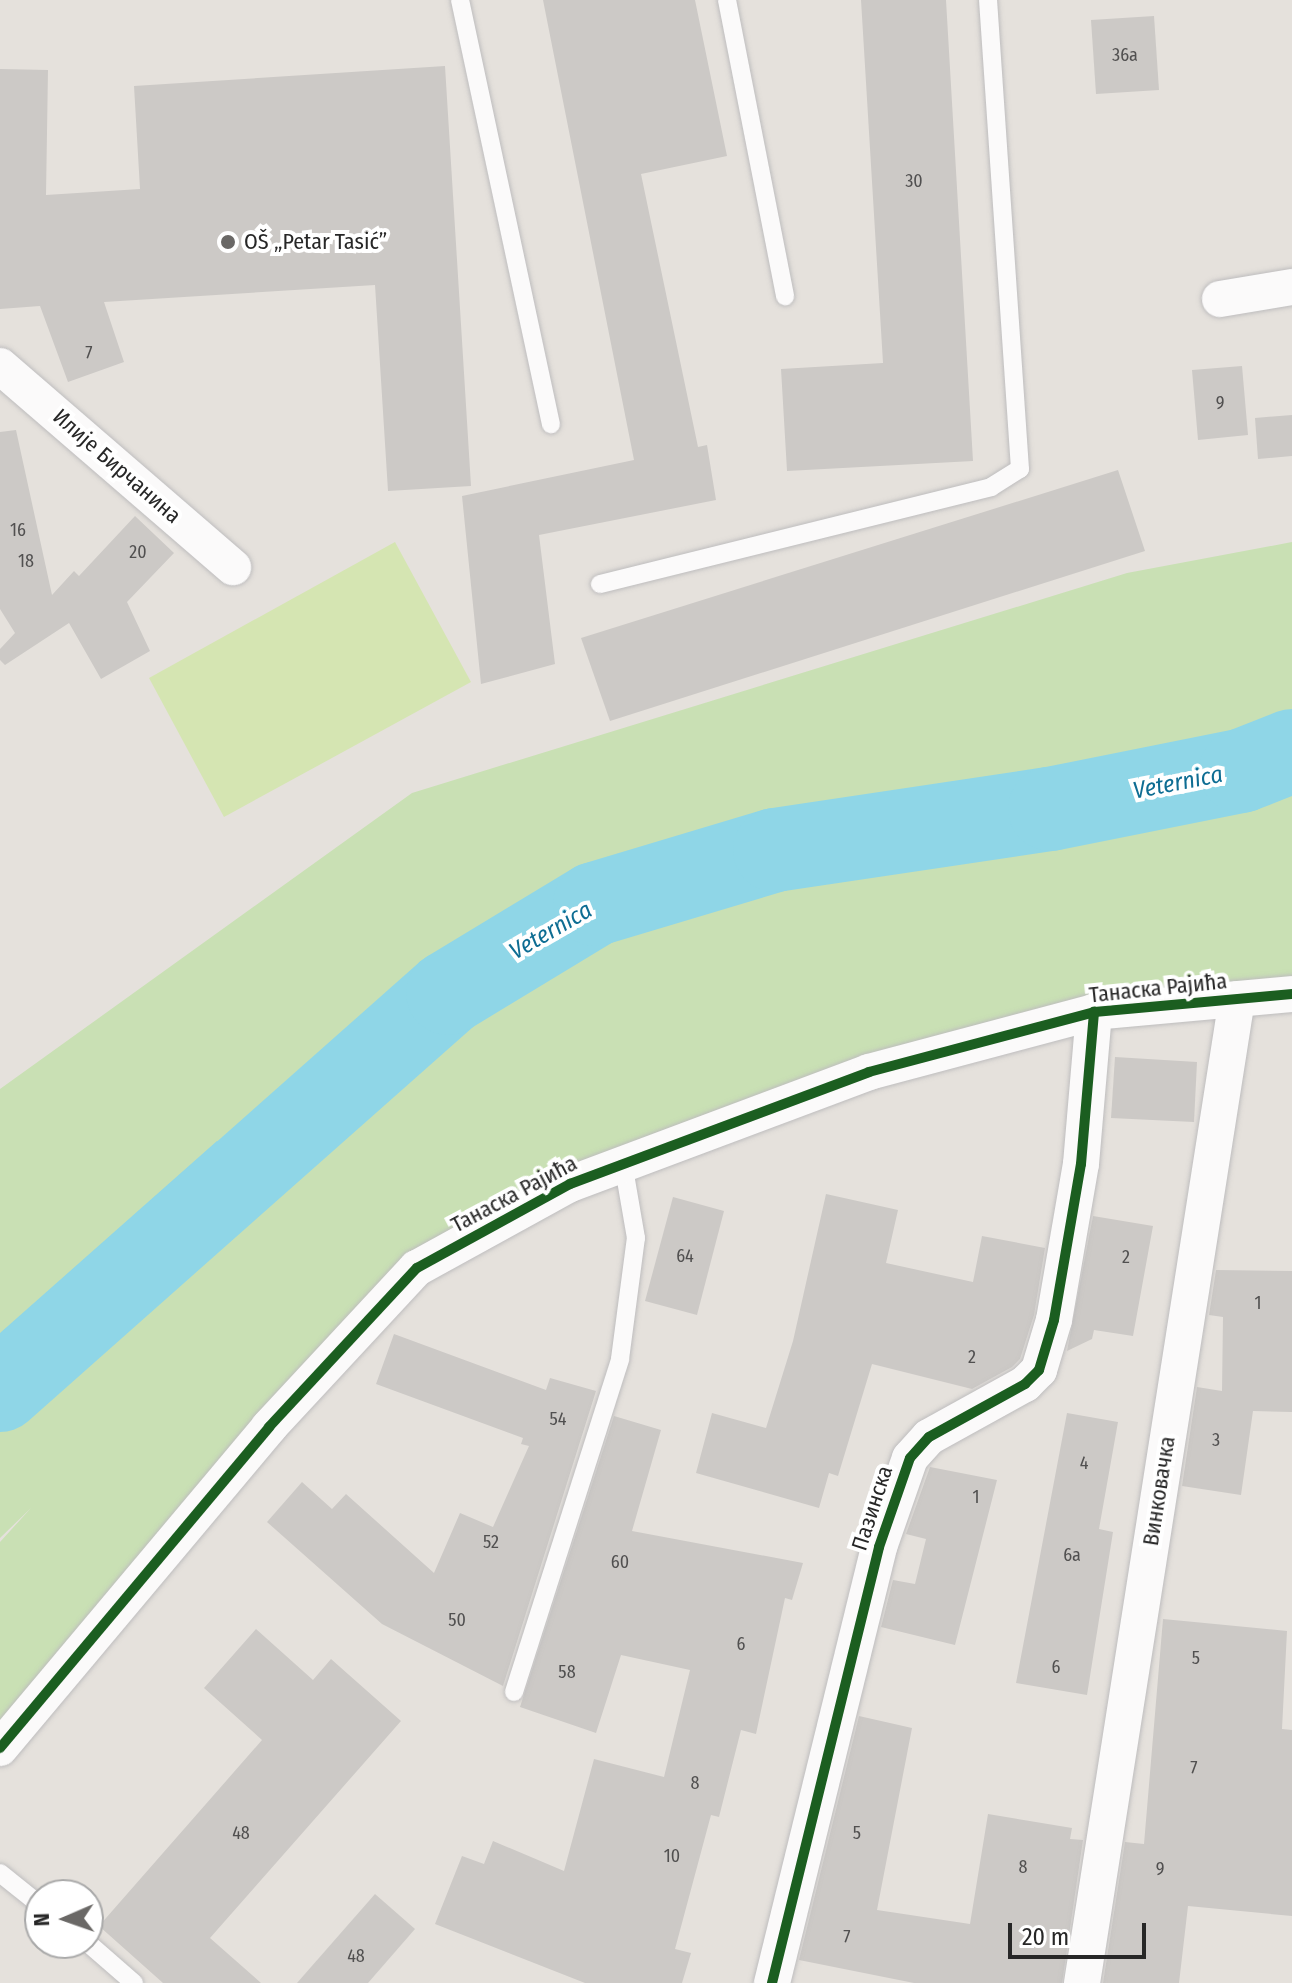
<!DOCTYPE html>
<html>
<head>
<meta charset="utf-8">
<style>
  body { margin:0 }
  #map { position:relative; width:1292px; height:1983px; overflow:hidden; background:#e5e1dc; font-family:"Fira Sans Condensed",sans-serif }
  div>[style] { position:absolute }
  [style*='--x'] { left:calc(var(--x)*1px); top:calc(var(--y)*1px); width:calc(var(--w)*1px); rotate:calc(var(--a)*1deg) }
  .green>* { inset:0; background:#c9e0b4 }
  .pitch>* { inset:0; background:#d5e5b2 }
  .water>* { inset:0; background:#8fd6e7 }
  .river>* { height:84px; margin:-42px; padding:0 42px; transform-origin:42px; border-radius:42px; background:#8fd6e7 }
  .building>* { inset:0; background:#ccc9c6 }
  .roads { filter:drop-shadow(0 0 2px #bebdbe) drop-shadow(0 0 2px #bebdbe) }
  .service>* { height:18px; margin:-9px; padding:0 9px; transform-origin:9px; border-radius:9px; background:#fbfafa }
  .minor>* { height:36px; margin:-18px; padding:0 18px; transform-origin:18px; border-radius:18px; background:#fbfafa }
  .cycleway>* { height:10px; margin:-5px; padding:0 5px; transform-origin:5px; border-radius:5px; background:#1b5e20 }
  .dots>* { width:22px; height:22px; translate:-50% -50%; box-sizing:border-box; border:4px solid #fff; border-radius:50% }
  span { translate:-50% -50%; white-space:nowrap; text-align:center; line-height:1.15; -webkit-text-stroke:8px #fff; paint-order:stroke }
  .number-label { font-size:18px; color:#515050 }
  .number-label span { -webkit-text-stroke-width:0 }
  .poi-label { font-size:22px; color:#272727 }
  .left { translate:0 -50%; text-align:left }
  .street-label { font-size:22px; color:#272727 }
  .water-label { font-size:24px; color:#0e6d93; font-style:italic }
  .north { position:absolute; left:24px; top:1879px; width:80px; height:80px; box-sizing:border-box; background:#fff; border:2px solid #a9a9a9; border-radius:50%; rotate:268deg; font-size:22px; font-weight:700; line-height:32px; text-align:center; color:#272727 }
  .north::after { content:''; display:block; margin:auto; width:28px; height:36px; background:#6a6866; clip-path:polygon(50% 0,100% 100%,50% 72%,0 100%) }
  .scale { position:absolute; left:1008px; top:1923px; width:138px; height:36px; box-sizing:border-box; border:4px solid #272727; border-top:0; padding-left:10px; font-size:24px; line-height:28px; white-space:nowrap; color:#272727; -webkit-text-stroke:6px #fff; paint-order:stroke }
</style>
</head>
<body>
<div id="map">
  <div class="green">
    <i style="clip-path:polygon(1292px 542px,1292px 994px,869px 1072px,417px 1268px,0 1748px,0 1542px,31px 1508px,0 1538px,0 1089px,412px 793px,1127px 573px)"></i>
  </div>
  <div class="pitch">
    <i style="clip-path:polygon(395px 542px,471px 682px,224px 817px,149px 678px)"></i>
  </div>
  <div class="water">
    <i style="clip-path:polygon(217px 1141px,254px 1195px,0 1418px,0 1333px)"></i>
  </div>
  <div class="river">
    <i style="--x:0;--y:1390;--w:599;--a:-41.55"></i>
    <i style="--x:448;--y:993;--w:172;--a:-31.2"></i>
    <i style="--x:595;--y:904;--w:188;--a:-16.7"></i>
    <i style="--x:775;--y:850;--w:278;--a:-8.5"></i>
    <i style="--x:1050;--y:809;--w:195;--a:-11.3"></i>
    <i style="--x:1241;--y:771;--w:55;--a:-21.4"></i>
  </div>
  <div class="building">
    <i style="clip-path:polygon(543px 0,695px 0,727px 156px,641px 174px,698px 447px,707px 445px,716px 500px,539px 535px,555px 664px,481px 684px,462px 496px,634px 460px)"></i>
    <i style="clip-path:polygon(861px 0,946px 0,973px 461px,787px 471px,781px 369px,883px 363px)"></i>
    <i style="clip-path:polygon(1154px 16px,1159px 90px,1096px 94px,1091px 20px)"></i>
    <i style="clip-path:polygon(445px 66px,471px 486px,388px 491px,375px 285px,104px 302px,124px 362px,68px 382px,40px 306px,0 309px,0 69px,48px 70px,46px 195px,140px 189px,134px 86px)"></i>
    <i style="clip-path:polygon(1242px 366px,1248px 435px,1198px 440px,1192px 370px)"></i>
    <i style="clip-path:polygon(1292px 415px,1292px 456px,1258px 459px,1255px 418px)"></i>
    <i style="clip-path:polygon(16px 430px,52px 595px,74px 571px,79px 576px,135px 516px,174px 553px,127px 602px,150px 651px,101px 679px,69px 623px,5px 665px,0 660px,0 649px,15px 633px,0 609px,0 432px)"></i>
    <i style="clip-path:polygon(1118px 470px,1145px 551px,610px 721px,581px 638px)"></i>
    <i style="clip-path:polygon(1115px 1057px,1197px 1062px,1194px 1122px,1111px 1118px)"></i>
    <i style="clip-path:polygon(826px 1194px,898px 1210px,886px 1263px,973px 1282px,982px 1236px,1045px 1248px,1034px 1315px,1020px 1359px,1012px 1367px,972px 1389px,872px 1364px,838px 1476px,829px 1473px,819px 1508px,696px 1473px,712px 1413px,766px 1428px,793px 1341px)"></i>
    <i style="clip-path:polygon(673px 1197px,724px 1211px,697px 1315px,645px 1301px)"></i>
    <i style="clip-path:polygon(1093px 1216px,1153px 1226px,1133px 1336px,1094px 1330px,1092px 1339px,1067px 1351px)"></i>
    <i style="clip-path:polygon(1216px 1270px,1292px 1271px,1292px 1412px,1253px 1411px,1241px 1495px,1182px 1486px,1197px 1387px,1222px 1391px,1223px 1317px,1209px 1315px)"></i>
    <i style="clip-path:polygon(394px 1334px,546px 1390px,550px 1378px,596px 1391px,503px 1686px,382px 1624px,267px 1522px,302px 1482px,332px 1509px,346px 1494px,434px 1573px,460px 1513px,493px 1527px,529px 1446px,521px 1444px,523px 1438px,376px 1384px)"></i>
    <i style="clip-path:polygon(1067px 1413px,1118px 1422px,1099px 1529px,1113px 1532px,1087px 1695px,1016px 1683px)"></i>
    <i style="clip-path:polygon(614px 1416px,661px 1430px,632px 1531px,803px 1563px,792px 1600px,785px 1598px,756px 1734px,741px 1730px,719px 1817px,711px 1815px,675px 1949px,691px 1953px,682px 1983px,585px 1983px,435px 1924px,462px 1856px,484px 1864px,493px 1841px,564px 1871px,594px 1759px,664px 1777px,690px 1670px,621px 1655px,596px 1733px,520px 1707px)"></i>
    <i style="clip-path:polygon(930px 1467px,997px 1480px,955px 1645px,881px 1627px,893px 1580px,915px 1584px,926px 1539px,906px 1534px)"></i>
    <i style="clip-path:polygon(1163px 1619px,1287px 1631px,1282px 1729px,1292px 1730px,1292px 1916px,1188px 1906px,1179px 1983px,1103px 1983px,1125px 1842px,1144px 1844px)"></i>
    <i style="clip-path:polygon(256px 1629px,313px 1680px,331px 1659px,401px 1721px,210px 1938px,261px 1983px,163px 1983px,99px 1926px,262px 1740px,204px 1688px)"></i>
    <i style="clip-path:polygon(859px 1716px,912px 1728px,877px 1910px,970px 1924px,988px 1814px,1072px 1828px,1070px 1839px,1083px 1840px,1062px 1983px,914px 1983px,799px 1960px)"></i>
    <i style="clip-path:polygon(375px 1894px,415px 1929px,368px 1983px,297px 1983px)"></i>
  </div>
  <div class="roads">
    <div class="service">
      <i style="--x:460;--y:0;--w:434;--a:77.9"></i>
      <i style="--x:727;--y:0;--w:302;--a:78.9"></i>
      <i style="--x:600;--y:584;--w:403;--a:-13.9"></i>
      <i style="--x:991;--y:487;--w:34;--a:-32"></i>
      <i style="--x:1020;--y:469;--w:470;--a:-93.9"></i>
      <i style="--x:514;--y:1692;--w:349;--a:-72.3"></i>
      <i style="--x:620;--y:1359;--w:122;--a:-82.5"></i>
      <i style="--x:636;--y:1238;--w:76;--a:-99.8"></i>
      <i style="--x:0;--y:1873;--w:51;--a:38.7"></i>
      <i style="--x:88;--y:1943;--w:61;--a:41"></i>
    </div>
    <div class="minor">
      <i style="--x:1220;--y:299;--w:73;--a:-9.5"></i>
      <i style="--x:0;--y:366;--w:308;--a:40.8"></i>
      <i style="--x:0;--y:1748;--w:419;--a:-50"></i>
      <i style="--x:269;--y:1427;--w:217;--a:-47.1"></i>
      <i style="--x:417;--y:1268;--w:175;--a:-28.8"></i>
      <i style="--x:570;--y:1184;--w:319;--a:-20.5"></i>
      <i style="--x:869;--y:1072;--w:233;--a:-14.9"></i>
      <i style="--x:1094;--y:1012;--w:199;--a:-5.2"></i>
      <i style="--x:772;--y:1983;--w:449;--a:-76.2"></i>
      <i style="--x:879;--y:1547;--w:94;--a:-70.8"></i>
      <i style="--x:910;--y:1458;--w:28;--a:-48"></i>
      <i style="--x:929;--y:1437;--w:110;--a:-28.9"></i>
      <i style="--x:1025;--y:1384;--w:20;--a:-45"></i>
      <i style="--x:1039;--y:1370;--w:52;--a:-73.3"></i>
      <i style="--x:1054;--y:1320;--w:158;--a:-80.2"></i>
      <i style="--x:1081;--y:1164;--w:153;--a:-85.1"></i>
      <i style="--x:1082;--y:1983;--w:996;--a:-81.05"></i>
    </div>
  </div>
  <div class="cycleway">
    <i style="--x:0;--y:1748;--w:419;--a:-50"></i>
    <i style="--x:269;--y:1427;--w:217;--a:-47.1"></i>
    <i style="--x:417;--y:1268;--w:175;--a:-28.8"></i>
    <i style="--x:570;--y:1184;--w:319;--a:-20.5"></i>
    <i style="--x:869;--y:1072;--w:233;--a:-14.9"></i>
    <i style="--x:1094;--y:1012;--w:199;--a:-5.2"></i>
    <i style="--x:772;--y:1983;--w:449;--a:-76.2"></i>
    <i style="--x:879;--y:1547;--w:94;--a:-70.8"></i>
    <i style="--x:910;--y:1458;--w:28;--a:-48"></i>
    <i style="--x:929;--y:1437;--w:110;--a:-28.9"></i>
    <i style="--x:1025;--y:1384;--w:20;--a:-45"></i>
    <i style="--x:1039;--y:1370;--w:52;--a:-73.3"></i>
    <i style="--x:1054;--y:1320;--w:158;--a:-80.2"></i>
    <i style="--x:1081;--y:1164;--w:153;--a:-85.1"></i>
  </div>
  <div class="dots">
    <i style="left:228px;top:242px;background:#6a6866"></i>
  </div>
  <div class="number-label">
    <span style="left:1125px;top:55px">36a</span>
    <span style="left:914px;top:181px">30</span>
    <span style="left:89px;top:353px">7</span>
    <span style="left:1220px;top:403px">9</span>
    <span style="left:18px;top:530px">16</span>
    <span style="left:138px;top:552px">20</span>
    <span style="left:26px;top:561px">18</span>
    <span style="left:685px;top:1256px">64</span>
    <span style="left:1126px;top:1257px">2</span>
    <span style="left:1258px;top:1303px">1</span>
    <span style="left:972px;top:1357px">2</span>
    <span style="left:558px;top:1419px">54</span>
    <span style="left:1216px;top:1440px">3</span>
    <span style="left:1084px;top:1463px">4</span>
    <span style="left:976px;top:1497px">1</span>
    <span style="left:491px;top:1542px">52</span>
    <span style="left:1072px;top:1555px">6a</span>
    <span style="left:620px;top:1562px">60</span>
    <span style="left:457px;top:1620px">50</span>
    <span style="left:741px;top:1644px">6</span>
    <span style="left:1196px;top:1658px">5</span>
    <span style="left:1056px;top:1667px">6</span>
    <span style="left:567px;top:1672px">58</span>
    <span style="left:1194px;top:1768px">7</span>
    <span style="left:695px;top:1783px">8</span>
    <span style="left:241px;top:1833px">48</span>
    <span style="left:857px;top:1833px">5</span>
    <span style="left:672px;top:1856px">10</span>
    <span style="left:1023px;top:1867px">8</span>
    <span style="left:1160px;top:1869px">9</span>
    <span style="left:847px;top:1937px">7</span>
    <span style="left:356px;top:1956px">48</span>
  </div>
  <div class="poi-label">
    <span class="left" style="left:244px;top:242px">OŠ „Petar Tasić”</span>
  </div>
  <div class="street-label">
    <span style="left:117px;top:466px;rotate:41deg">Илије Бирчанина</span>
    <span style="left:1158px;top:988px;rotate:-6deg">Танаска Рајића</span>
    <span style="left:514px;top:1194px;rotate:-28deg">Танаска Рајића</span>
    <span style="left:1159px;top:1491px;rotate:-81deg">Винковачка</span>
    <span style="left:872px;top:1508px;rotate:-72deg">Пазинска</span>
  </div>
  <div class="water-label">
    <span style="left:1178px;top:783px;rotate:-11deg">Veternica</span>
    <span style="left:551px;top:931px;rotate:-30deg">Veternica</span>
  </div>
  <div class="north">N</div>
  <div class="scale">20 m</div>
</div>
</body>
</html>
